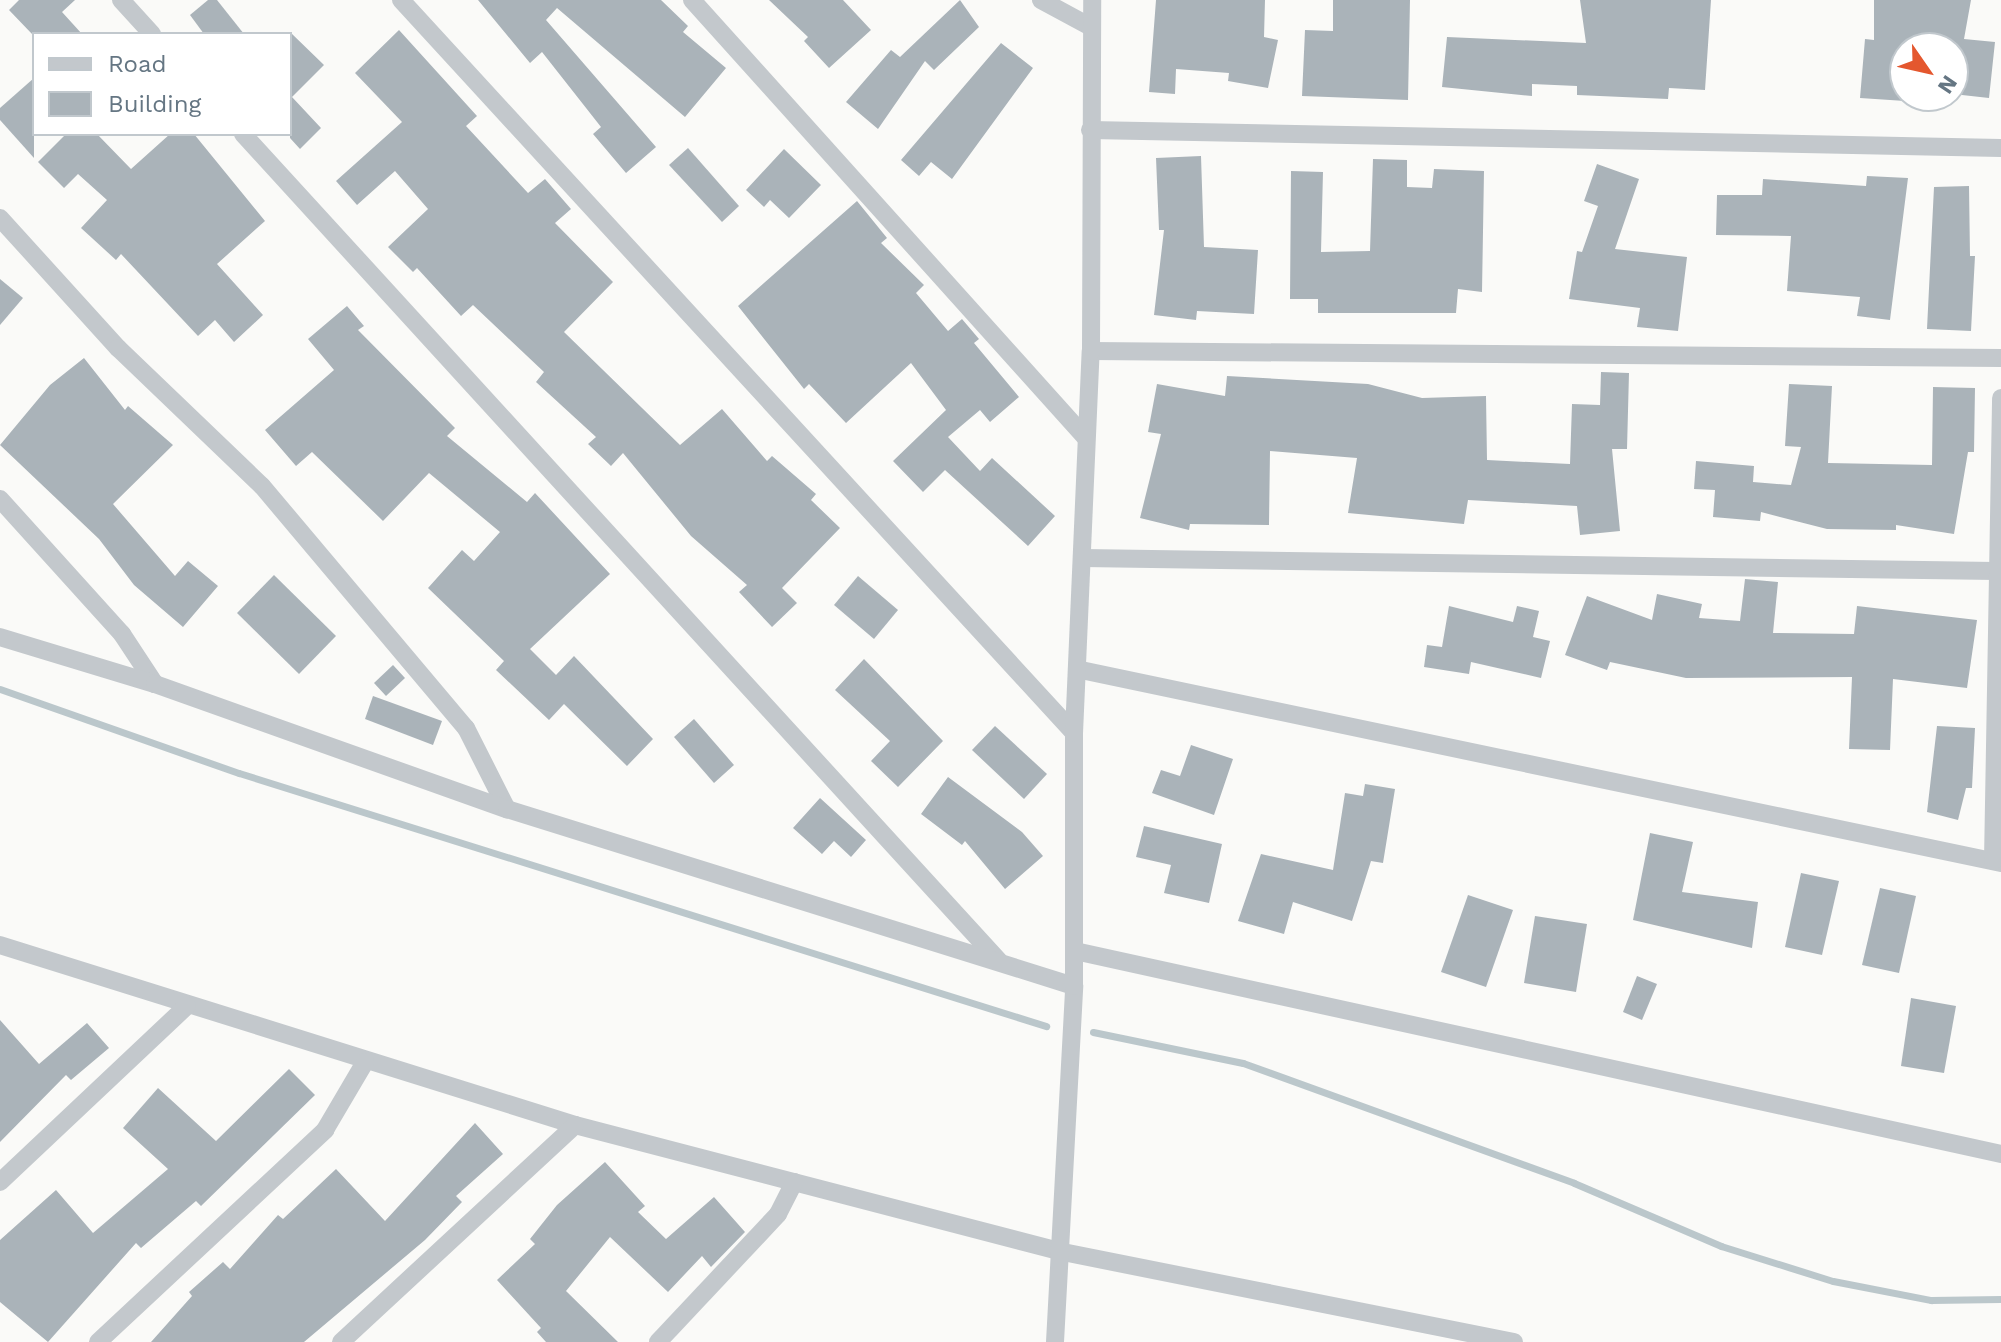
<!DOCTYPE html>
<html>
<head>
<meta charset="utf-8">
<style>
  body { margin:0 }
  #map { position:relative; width:2001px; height:1342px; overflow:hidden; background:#fafaf8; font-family:"Work Sans",sans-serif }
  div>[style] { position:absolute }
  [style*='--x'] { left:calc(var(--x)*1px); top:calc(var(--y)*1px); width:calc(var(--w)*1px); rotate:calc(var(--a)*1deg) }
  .stream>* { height:7px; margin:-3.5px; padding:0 3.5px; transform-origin:3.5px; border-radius:3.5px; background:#bbc7cb }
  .building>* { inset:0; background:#aab3b9 }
  .minor>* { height:18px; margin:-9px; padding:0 9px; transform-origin:9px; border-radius:9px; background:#c3c8cc }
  span { translate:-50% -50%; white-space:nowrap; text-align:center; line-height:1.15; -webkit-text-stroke:8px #fff; paint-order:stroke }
  .legend { position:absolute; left:32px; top:32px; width:260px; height:104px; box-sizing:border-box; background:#fff; border:2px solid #c1c8cd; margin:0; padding:10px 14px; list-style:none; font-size:24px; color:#657683 }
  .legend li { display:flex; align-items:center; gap:16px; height:40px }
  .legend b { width:40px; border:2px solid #c1c8cd }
  .north { position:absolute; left:1889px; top:32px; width:80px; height:80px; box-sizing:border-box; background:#fff; border:2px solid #c1c8cd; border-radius:50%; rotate:124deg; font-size:22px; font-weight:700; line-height:32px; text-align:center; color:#657683 }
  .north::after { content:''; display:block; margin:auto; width:28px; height:36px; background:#e4572e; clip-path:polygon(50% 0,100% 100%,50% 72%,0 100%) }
</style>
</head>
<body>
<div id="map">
  <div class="stream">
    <i style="--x:0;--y:689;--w:253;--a:19.4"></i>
    <i style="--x:239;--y:773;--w:846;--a:17.41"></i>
    <i style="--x:1093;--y:1032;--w:153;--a:11.7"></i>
    <i style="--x:1243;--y:1063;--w:352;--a:19.9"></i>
    <i style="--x:1574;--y:1183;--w:160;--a:23.2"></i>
    <i style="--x:1721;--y:1246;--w:117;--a:17.4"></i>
    <i style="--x:1833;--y:1281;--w:100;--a:11"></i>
    <i style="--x:1931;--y:1300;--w:70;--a:-0.8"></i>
  </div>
  <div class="building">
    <i style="clip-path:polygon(19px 0,75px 0,62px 12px,82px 34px,32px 34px,9px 10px)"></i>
    <i style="clip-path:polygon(208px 0,217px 0,244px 34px,204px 34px,190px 15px)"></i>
    <i style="clip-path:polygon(478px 0,661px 0,688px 26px,683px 32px,726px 68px,685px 117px,557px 8px,546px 20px,656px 147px,626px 173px,593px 134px,601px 127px,542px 52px,530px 63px)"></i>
    <i style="clip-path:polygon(769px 0,843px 0,871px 30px,829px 68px,804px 41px,808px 37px)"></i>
    <i style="clip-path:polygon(960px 0,979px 27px,934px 70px,925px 61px,878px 129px,846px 102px,891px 50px,900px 57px)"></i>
    <i style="clip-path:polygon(1156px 0,1265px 0,1264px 37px,1278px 40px,1268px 88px,1228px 81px,1229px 73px,1176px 69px,1175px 94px,1149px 92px)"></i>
    <i style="clip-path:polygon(1333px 0,1410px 0,1408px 100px,1302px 96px,1305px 30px,1333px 31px)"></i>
    <i style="clip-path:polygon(1580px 0,1711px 0,1705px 90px,1669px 88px,1668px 99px,1577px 95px,1577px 86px,1532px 84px,1532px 96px,1442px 87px,1447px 37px,1586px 43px)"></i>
    <i style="clip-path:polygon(1874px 0,1971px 0,1964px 39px,1995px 42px,1989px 98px,1953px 94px,1953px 48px,1905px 48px,1905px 101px,1860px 98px,1865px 39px,1874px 40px)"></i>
    <i style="clip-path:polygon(399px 30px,477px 116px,466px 126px,528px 193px,545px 179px,571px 209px,555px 223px,613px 282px,564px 332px,680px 445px,722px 409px,767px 461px,772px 456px,816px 494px,811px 500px,840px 528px,782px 588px,797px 603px,772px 627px,739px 592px,747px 585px,691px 536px,623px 453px,611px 466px,588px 444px,596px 437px,536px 382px,544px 372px,473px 305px,461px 316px,417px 268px,413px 272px,388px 247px,428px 209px,395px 171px,357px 205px,336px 181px,402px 122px,355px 73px)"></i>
    <i style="clip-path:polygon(290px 32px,324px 65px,292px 97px,321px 128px,300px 149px,290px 138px)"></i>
    <i style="clip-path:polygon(1001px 43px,1033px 68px,952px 179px,931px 162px,919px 176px,901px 160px)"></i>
    <i style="clip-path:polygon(34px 78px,34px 158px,0 120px,0 108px)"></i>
    <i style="clip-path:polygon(66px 134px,97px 134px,131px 169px,170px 134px,194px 134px,265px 221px,217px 264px,263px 315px,234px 342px,215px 320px,198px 336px,121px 254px,116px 260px,81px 228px,107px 200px,78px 174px,64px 188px,38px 162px)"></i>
    <i style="clip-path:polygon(688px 148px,739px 206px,722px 222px,669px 165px)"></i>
    <i style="clip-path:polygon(784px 149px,821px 185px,789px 218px,770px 200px,764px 207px,746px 190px)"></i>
    <i style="clip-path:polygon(1201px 156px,1204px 247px,1258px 250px,1254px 314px,1197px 311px,1196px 320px,1154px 315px,1164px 230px,1159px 230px,1156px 158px)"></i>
    <i style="clip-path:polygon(1373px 159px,1407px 160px,1407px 187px,1432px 188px,1434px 169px,1484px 171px,1482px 292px,1458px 289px,1456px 313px,1318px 313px,1318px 299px,1290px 299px,1291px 171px,1323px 172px,1321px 252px,1370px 251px)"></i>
    <i style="clip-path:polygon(1597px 164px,1639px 179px,1615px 249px,1687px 257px,1678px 331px,1637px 327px,1640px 308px,1569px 299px,1577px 251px,1582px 252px,1598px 206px,1584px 201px)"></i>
    <i style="clip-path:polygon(1867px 176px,1908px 178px,1890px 320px,1857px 316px,1860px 297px,1787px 291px,1791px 236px,1716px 235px,1717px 195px,1762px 195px,1763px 179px,1866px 186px)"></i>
    <i style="clip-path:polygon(1969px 186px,1970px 256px,1975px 256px,1971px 331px,1927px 329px,1934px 187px)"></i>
    <i style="clip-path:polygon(857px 201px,887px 238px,881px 243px,924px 285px,916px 293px,948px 331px,962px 319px,979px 339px,974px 343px,1019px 397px,990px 422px,980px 410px,948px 437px,980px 471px,992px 458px,1055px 516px,1028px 546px,945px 470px,923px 492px,893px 461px,946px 410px,911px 363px,846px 423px,809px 384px,804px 389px,738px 306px)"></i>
    <i style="clip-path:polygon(0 279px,23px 298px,0 325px)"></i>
    <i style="clip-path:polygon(347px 306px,364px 326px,358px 330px,455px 428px,447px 436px,527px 502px,535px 493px,610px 574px,530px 649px,556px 675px,574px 656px,653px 739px,627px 766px,564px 704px,549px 720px,496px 670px,504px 661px,428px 588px,462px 550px,474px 561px,500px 532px,429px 473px,383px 521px,312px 452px,296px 466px,265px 430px,334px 370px,308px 339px)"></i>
    <i style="clip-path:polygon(84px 358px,125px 410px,128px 406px,173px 445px,113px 504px,175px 576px,188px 561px,218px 586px,183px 627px,134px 585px,99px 539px,0 445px,50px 385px)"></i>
    <i style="clip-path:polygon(1601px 372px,1629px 373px,1627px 449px,1612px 449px,1620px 531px,1580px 535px,1577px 506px,1468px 500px,1464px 524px,1348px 513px,1357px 458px,1270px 451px,1269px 525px,1190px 524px,1189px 530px,1140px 518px,1161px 434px,1148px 432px,1157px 384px,1225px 396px,1227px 376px,1368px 384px,1422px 398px,1486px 396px,1487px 460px,1570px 464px,1572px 404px,1600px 405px)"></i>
    <i style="clip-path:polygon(1789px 384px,1832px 386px,1828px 463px,1932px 465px,1933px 387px,1975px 388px,1974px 452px,1968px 452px,1954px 534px,1896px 525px,1896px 530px,1827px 529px,1761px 512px,1760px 521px,1713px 517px,1715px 490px,1694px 489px,1696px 461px,1754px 466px,1753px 482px,1791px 485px,1801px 447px,1785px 446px)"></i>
    <i style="clip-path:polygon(274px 575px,336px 636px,299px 674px,237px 613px)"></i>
    <i style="clip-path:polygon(858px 576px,898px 610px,874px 639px,834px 605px)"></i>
    <i style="clip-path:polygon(1745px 579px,1778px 582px,1773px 633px,1854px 634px,1857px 606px,1977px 620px,1967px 688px,1893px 679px,1890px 750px,1849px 749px,1852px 677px,1686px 678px,1610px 662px,1607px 670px,1565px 655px,1587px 596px,1652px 620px,1657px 594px,1702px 604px,1699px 618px,1740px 621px)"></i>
    <i style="clip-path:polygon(1449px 606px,1513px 622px,1517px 606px,1539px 611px,1533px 637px,1550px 641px,1541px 678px,1471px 662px,1469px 674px,1424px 667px,1427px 645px,1442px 647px)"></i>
    <i style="clip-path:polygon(864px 659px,943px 741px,898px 787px,871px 761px,890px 741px,835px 690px)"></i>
    <i style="clip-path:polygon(393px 665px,405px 678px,386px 696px,374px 683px)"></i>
    <i style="clip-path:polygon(373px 696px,442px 721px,433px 745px,365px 719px)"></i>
    <i style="clip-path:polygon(694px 719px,734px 765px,714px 783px,674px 737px)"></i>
    <i style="clip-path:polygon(995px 726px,1047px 774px,1024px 799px,972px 750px)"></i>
    <i style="clip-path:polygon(1937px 726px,1975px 728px,1972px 788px,1966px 788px,1958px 820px,1927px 812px)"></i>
    <i style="clip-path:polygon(1191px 745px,1233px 759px,1214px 815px,1152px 793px,1161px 770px,1180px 776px)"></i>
    <i style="clip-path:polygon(948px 777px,1022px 832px,1043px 856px,1005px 889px,965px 841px,962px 845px,921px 814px)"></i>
    <i style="clip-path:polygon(1365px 784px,1395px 789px,1383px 863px,1371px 861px,1352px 921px,1293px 902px,1284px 934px,1238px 921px,1261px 854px,1333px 870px,1345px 793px,1363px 796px)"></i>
    <i style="clip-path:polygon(820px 798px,866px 840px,851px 857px,834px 841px,822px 854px,793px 828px)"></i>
    <i style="clip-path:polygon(1144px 826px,1222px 844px,1209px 903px,1164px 893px,1171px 865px,1136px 857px)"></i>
    <i style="clip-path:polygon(1650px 833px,1693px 842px,1682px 892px,1758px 902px,1752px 948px,1633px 920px)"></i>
    <i style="clip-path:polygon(1801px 873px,1839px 881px,1822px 955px,1785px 947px)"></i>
    <i style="clip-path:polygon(1880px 888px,1916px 896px,1899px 973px,1862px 965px)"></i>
    <i style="clip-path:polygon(1468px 895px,1513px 910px,1486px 987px,1441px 972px)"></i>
    <i style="clip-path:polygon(1535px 916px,1587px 924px,1576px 992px,1524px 983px)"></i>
    <i style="clip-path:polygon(1637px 976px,1657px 984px,1642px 1020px,1623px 1012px)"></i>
    <i style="clip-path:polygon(1911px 998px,1956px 1006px,1944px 1073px,1901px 1066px)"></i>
    <i style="clip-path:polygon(0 1020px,39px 1064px,87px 1023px,109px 1048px,71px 1080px,66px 1075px,0 1142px)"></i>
    <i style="clip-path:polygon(289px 1069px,315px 1095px,201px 1206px,196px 1201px,141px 1248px,136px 1243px,48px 1342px,0 1302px,0 1240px,56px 1190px,93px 1233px,168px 1169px,123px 1128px,158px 1088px,216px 1141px)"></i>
    <i style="clip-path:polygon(475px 1123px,503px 1154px,456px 1196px,462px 1202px,425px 1240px,304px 1342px,151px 1342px,192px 1296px,189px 1292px,223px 1262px,230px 1269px,278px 1215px,283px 1219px,336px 1169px,385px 1221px)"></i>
    <i style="clip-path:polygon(605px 1162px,645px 1206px,638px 1212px,666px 1239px,714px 1197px,745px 1232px,711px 1267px,702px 1256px,668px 1292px,610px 1237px,566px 1291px,618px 1342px,546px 1342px,537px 1332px,541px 1328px,497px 1280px,535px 1244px,530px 1239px,557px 1205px)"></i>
  </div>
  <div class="minor">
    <i style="--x:121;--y:0;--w:46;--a:47.6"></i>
    <i style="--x:401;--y:0;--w:995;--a:47.44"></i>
    <i style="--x:692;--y:0;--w:588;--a:48.03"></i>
    <i style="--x:1041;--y:0;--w:57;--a:28.4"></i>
    <i style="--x:1090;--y:130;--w:911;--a:1.13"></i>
    <i style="--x:243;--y:134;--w:1120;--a:47.57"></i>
    <i style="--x:0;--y:218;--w:176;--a:47.8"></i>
    <i style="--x:118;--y:348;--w:199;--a:43.8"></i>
    <i style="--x:262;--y:486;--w:317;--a:49.9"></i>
    <i style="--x:466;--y:728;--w:91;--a:63.2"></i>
    <i style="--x:1091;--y:351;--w:910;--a:0.44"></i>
    <i style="--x:0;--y:499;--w:182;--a:47.9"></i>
    <i style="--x:122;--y:634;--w:60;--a:56.6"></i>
    <i style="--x:1083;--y:558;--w:913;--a:0.82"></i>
    <i style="--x:0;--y:637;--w:162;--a:16.9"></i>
    <i style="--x:155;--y:684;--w:374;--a:19.6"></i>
    <i style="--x:507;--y:809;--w:594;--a:17.34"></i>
    <i style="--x:1081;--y:670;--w:940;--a:11.85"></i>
    <i style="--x:1993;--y:861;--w:463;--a:-89"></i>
    <i style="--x:0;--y:945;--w:603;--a:17.38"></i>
    <i style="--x:575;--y:1125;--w:499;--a:14.6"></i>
    <i style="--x:1058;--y:1251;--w:465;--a:11.3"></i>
    <i style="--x:1075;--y:951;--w:948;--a:12.36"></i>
    <i style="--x:0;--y:1182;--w:257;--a:-43.3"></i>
    <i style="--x:98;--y:1342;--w:311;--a:-43"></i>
    <i style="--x:325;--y:1130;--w:79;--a:-59.5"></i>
    <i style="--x:341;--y:1342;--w:319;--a:-42.8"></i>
    <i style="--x:658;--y:1342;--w:175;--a:-46.8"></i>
    <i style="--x:778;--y:1214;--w:36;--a:-63"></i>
    <i style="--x:1055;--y:1342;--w:357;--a:-86.9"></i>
    <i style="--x:1074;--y:986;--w:253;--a:-90"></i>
    <i style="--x:1074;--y:733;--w:382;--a:-87.5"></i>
    <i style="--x:1091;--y:351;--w:351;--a:-89.8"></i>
  </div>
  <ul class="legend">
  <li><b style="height:10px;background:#c3c8cc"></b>Road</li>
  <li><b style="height:22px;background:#aab3b9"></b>Building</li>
  </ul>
  <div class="north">N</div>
</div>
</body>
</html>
